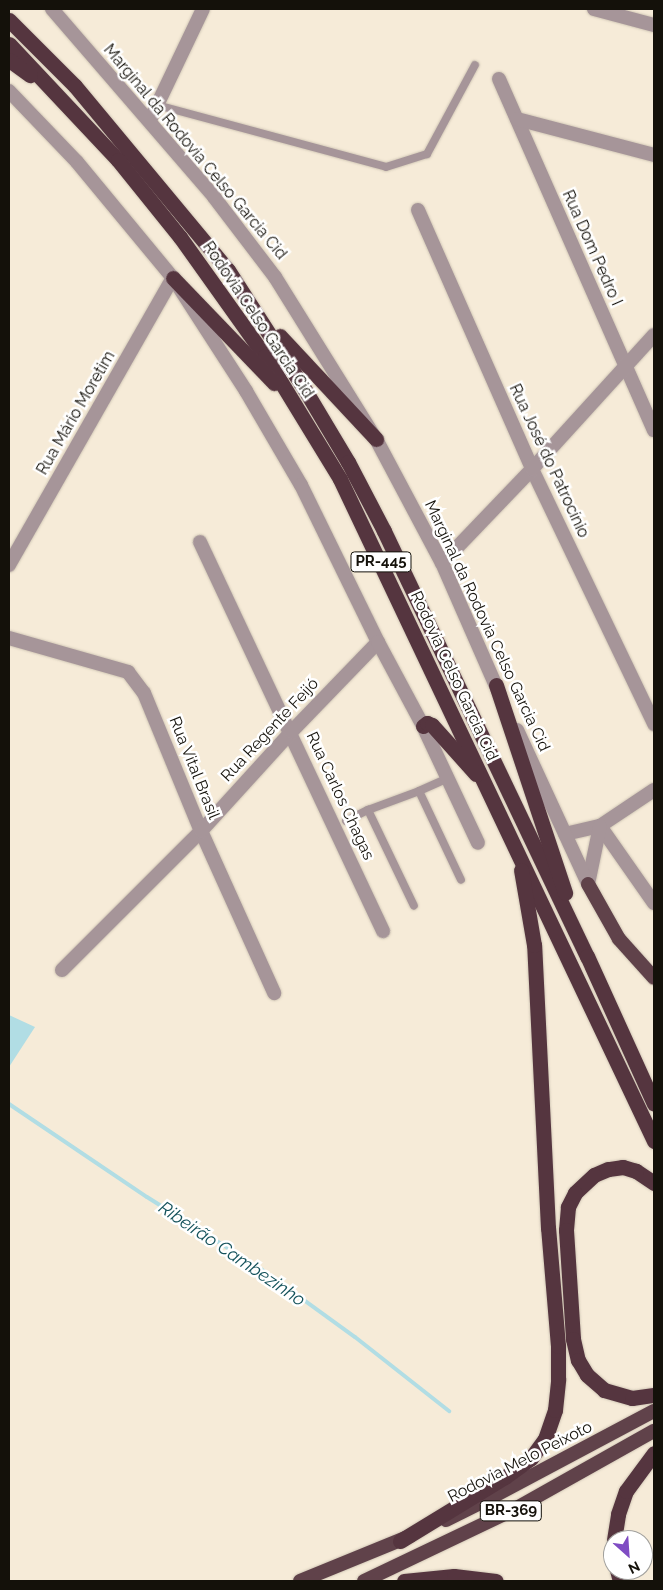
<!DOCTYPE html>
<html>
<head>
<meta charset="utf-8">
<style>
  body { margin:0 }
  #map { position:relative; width:663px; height:1590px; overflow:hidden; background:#f6ebd8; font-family:Raleway,sans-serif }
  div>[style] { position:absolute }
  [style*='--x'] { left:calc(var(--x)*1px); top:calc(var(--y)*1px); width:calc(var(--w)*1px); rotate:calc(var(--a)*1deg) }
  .water>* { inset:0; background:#b1dde4 }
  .stream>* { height:4px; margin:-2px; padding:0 2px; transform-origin:2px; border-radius:2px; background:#b1dde4 }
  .roads { filter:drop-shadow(0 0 1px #d2c8b7) drop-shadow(0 0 1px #d2c8b7) }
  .service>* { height:8px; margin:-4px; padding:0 4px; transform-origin:4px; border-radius:4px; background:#a69599 }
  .minor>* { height:14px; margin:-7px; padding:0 7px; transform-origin:7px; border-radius:7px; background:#a69599 }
  .tertiary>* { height:14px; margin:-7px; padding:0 7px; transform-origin:7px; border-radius:7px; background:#a69599 }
  .trunk>* { height:14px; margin:-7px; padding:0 7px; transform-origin:7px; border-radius:7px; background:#60424a }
  .motorway>* { height:15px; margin:-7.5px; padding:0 7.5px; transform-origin:7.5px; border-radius:7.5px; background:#55353f }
  span { translate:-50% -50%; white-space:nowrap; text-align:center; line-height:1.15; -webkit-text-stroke:5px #fff; paint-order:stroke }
  .shield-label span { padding:1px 4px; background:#fff; border:1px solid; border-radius:4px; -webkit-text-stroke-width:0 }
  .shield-label { font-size:15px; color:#14110a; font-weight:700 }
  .street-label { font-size:16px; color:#14110a }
  .water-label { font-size:18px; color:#13515a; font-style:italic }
  .frame { position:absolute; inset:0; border:10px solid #14110a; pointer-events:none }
  .north { position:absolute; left:603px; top:1530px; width:50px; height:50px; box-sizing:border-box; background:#fff; border:1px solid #a1a09d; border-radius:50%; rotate:154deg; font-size:14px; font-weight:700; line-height:20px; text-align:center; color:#14110a }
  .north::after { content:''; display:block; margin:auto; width:18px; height:22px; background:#7f4cc3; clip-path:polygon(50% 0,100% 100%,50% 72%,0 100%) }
</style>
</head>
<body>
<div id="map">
  <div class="water">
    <i style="clip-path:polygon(9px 1015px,35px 1027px,9px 1067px)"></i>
  </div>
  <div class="stream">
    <i style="--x:9;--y:1104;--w:166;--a:34"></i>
    <i style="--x:147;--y:1197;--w:135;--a:32.3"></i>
    <i style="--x:261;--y:1269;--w:116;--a:35.9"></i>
    <i style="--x:355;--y:1337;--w:120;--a:38.2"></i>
  </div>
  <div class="roads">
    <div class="service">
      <i style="--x:157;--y:105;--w:237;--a:15.1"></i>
      <i style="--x:386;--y:167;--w:43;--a:-17.6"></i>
      <i style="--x:427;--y:154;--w:101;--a:-61.7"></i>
      <i style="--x:419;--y:791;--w:32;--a:-24"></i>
      <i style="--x:368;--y:810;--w:54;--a:-20.4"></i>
      <i style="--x:419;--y:791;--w:98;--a:64.7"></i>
      <i style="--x:346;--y:821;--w:25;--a:-27"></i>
      <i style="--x:368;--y:810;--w:106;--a:64.4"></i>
    </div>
    <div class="minor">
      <i style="--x:594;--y:9;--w:62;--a:14.9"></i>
      <i style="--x:499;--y:79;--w:384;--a:66.2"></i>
      <i style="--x:517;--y:119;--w:142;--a:14.7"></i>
      <i style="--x:150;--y:120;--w:123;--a:-64.5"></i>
      <i style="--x:418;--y:210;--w:283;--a:66.2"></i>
      <i style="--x:532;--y:469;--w:283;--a:64.4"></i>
      <i style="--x:200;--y:542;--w:430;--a:64.8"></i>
      <i style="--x:442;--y:563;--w:130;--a:-46.2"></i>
      <i style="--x:532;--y:469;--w:181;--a:-47.7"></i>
      <i style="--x:9;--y:565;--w:331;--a:-60.3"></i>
      <i style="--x:9;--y:638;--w:124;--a:15.9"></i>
      <i style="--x:128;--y:672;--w:26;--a:53"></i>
      <i style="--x:144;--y:693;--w:149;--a:67.6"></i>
      <i style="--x:201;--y:831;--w:178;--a:65.7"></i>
      <i style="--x:600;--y:826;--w:94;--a:55"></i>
      <i style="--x:565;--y:834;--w:36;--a:-13"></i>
      <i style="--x:600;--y:826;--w:65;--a:-33.7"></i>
      <i style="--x:588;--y:884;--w:59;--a:-78.3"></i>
      <i style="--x:62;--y:970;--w:197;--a:-45"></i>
      <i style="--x:201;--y:831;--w:134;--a:-47.7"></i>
      <i style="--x:291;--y:732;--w:125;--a:-46"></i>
    </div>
    <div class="tertiary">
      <i style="--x:52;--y:9;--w:248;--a:49.2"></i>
      <i style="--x:214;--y:197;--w:101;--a:52.7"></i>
      <i style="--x:275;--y:277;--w:191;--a:58.1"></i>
      <i style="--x:376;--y:439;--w:140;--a:62"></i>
      <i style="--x:442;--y:563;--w:144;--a:66.3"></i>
      <i style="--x:9;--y:91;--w:98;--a:46.2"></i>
      <i style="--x:77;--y:162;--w:151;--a:50.4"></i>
      <i style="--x:173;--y:278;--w:135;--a:57.1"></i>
      <i style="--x:246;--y:391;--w:109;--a:59.7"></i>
      <i style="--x:301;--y:485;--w:175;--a:63.9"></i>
      <i style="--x:378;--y:642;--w:95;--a:61.8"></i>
      <i style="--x:423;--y:726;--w:129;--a:64.8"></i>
      <i style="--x:517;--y:730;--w:170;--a:65.2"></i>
    </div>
    <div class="trunk">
      <i style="--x:588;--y:884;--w:63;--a:60.6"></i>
      <i style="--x:619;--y:939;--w:52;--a:48.1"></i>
      <i style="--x:446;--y:1520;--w:51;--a:-26.6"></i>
      <i style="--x:492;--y:1497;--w:183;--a:-28"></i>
      <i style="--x:300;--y:1581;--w:119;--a:-22.2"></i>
      <i style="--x:364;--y:1581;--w:165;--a:-25.5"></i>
      <i style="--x:513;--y:1510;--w:162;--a:-29.3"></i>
    </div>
    <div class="motorway">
      <i style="--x:9;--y:20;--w:93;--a:45"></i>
      <i style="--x:75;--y:86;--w:239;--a:50.3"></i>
      <i style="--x:228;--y:270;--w:143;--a:57.3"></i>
      <i style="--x:305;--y:390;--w:84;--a:59.2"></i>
      <i style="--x:348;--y:462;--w:78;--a:62.4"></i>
      <i style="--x:384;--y:531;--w:471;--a:64.5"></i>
      <i style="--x:587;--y:956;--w:162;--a:65.6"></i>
      <i style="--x:9;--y:44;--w:159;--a:46.8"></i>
      <i style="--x:118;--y:160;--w:99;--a:51.2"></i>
      <i style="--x:180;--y:237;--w:146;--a:54.5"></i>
      <i style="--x:265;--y:356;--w:144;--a:58.6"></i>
      <i style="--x:340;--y:479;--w:733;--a:64.62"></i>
      <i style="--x:9;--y:60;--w:26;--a:36"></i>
      <i style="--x:173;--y:278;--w:146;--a:46.1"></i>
      <i style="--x:280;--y:336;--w:141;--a:47"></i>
      <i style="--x:496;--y:685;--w:219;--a:71.6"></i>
      <i style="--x:423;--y:726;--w:5;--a:-37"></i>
      <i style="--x:427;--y:723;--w:5;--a:22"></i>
      <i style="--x:432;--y:725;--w:66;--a:48.1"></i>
      <i style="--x:654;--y:1183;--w:22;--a:-146"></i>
      <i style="--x:636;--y:1171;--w:14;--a:-163"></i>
      <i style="--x:623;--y:1167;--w:15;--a:172"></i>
      <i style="--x:608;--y:1169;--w:15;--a:157"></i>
      <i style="--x:594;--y:1175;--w:26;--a:137"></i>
      <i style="--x:575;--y:1193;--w:16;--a:117"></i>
      <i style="--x:568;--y:1207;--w:23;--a:95"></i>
      <i style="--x:566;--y:1230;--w:109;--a:86.3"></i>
      <i style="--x:573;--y:1339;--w:22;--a:77"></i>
      <i style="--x:578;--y:1360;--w:17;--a:59"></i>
      <i style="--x:587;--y:1375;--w:23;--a:41"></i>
      <i style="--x:604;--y:1390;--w:29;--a:16"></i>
      <i style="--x:632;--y:1398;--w:22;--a:-8"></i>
      <i style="--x:614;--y:1540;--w:26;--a:-81"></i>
      <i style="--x:618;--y:1514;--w:24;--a:-71"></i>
      <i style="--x:626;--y:1491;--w:47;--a:-53.6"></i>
      <i style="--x:400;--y:1541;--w:123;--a:-31.4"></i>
      <i style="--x:505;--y:1477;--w:32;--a:-36"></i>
      <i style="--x:531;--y:1458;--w:24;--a:-54"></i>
      <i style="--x:545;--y:1439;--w:31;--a:-71"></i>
      <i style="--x:555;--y:1410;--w:31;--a:-84"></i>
      <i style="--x:558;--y:1379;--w:33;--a:-90"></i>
      <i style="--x:558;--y:1346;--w:118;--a:-94.8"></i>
      <i style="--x:548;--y:1228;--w:283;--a:-92.8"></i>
      <i style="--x:534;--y:945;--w:76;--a:-99.8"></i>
      <i style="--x:617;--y:1570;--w:11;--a:75"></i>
      <i style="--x:404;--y:1581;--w:50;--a:-5.7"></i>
      <i style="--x:454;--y:1576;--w:42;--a:6.8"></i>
    </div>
  </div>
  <div class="shield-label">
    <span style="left:381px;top:562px">PR-445</span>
    <span style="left:511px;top:1511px">BR-369</span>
  </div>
  <div class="street-label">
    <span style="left:195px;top:152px;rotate:50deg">Marginal da Rodovia Celso Garcia Cid</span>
    <span style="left:592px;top:248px;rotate:66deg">Rua Dom Pedro I</span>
    <span style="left:258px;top:320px;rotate:56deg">Rodovia Celso Garcia Cid</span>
    <span style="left:76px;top:413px;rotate:-60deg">Rua Mário Moretim</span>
    <span style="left:549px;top:461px;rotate:65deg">Rua José do Patrocínio</span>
    <span style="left:487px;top:626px;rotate:65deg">Marginal da Rodovia Celso Garcia Cid</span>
    <span style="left:454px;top:676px;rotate:65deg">Rodovia Celso Garcia Cid</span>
    <span style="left:270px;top:730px;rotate:-47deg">Rua Regente Feijó</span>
    <span style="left:194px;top:768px;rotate:68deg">Rua Vital Brasil</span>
    <span style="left:340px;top:796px;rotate:65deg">Rua Carlos Chagas</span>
    <span style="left:520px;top:1462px;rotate:-27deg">Rodovia Melo Peixoto</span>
  </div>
  <div class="water-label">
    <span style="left:232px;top:1254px;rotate:34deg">Ribeirão Cambezinho</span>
  </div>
  <div class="frame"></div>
  <div class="north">N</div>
</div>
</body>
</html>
